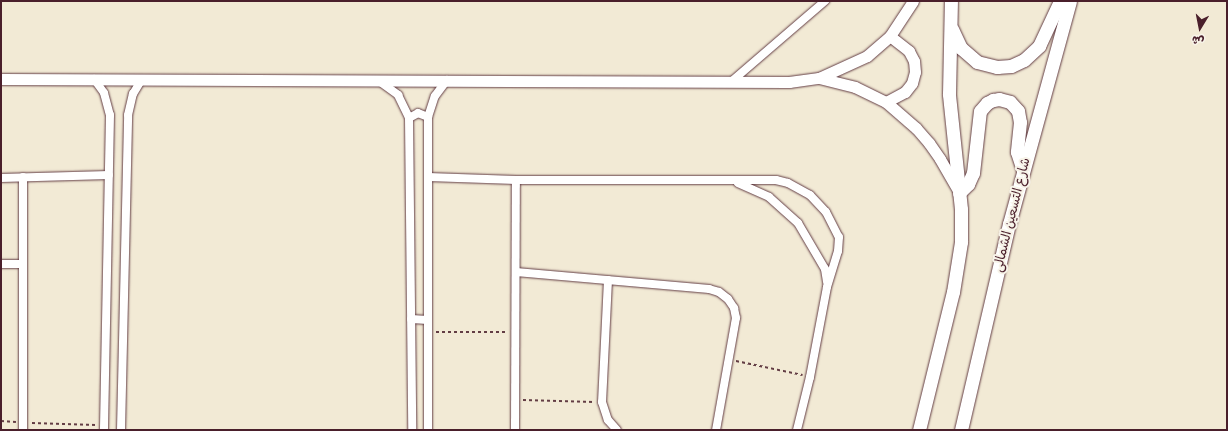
<!DOCTYPE html>
<html>
<head>
<meta charset="utf-8">
<style>
  body { margin:0 }
  #map { position:relative; width:1228px; height:431px; overflow:hidden; background:#f2ead5; font-family:Itim,"Playpen Sans Arabic",sans-serif }
  div>[style] { position:absolute }
  [style*='--x'] { left:calc(var(--x)*1px); top:calc(var(--y)*1px); width:calc(var(--w)*1px); rotate:calc(var(--a)*1deg) }
  .path>* { height:1.5px; margin-top:-0.75px; transform-origin:0; background:repeating-linear-gradient(90deg,#633d44 0 3px,transparent 0 6px) }
  .roads { filter:drop-shadow(0 0 1px #633d44) drop-shadow(0 0 1px #633d44) }
  .street>* { height:8px; margin:-4px; padding:0 4px; transform-origin:4px; border-radius:4px; background:#fff }
  .secondary>* { height:11px; margin:-5.5px; padding:0 5.5px; transform-origin:5.5px; border-radius:5.5px; background:#fff }
  .primary>* { height:13px; margin:-6.5px; padding:0 6.5px; transform-origin:6.5px; border-radius:6.5px; background:#fff }
  span { translate:-50% -50%; white-space:nowrap; text-align:center; line-height:1.15; -webkit-text-stroke:4px #f7f3e8; paint-order:stroke }
  .street-label { font-size:13px; color:#4a1f2b }
  .frame { position:absolute; inset:0; border:2px solid #4a1f2b; pointer-events:none }
  .north { position:absolute; left:1180px; top:8px; width:40px; height:40px; -webkit-text-stroke:3px #f7f3e8; paint-order:stroke; rotate:190deg; font-size:11px; font-weight:700; line-height:16px; text-align:center; color:#4a1f2b }
  .north::after { content:''; display:block; margin:auto; width:14px; height:18px; background:#4a1f2b; clip-path:polygon(50% 0,100% 100%,50% 72%,0 100%) }
</style>
</head>
<body>
<div id="map">
  <div class="path">
    <i style="--x:436;--y:332;--w:70;--a:0"></i>
    <i style="--x:736;--y:361;--w:68;--a:11.8"></i>
    <i style="--x:523;--y:400;--w:71;--a:1.6"></i>
    <i style="--x:1;--y:421;--w:15;--a:4"></i>
    <i style="--x:32;--y:423;--w:64;--a:1.8"></i>
  </div>
  <div class="roads">
    <div class="street">
      <i style="--x:94;--y:79;--w:17;--a:54"></i>
      <i style="--x:104;--y:93;--w:23;--a:75"></i>
      <i style="--x:110;--y:115;--w:315;--a:91.1"></i>
      <i style="--x:379;--y:81;--w:24;--a:36"></i>
      <i style="--x:398;--y:95;--w:25;--a:64"></i>
      <i style="--x:409;--y:118;--w:312;--a:89.4"></i>
      <i style="--x:732;--y:81;--w:123;--a:-40.7"></i>
      <i style="--x:409;--y:118;--w:10;--a:-29"></i>
      <i style="--x:418;--y:113;--w:11;--a:22"></i>
      <i style="--x:428;--y:177;--w:88;--a:2"></i>
      <i style="--x:516;--y:180;--w:260;--a:0"></i>
      <i style="--x:776;--y:180;--w:12;--a:14"></i>
      <i style="--x:788;--y:183;--w:25;--a:29"></i>
      <i style="--x:810;--y:195;--w:23;--a:47"></i>
      <i style="--x:826;--y:212;--w:28;--a:63"></i>
      <i style="--x:839;--y:237;--w:14;--a:94"></i>
      <i style="--x:838;--y:251;--w:38;--a:107"></i>
      <i style="--x:827;--y:287;--w:92;--a:100.7"></i>
      <i style="--x:810;--y:377;--w:55;--a:103.8"></i>
      <i style="--x:1;--y:178;--w:108;--a:-1.6"></i>
      <i style="--x:738;--y:183;--w:34;--a:24"></i>
      <i style="--x:769;--y:197;--w:39;--a:42"></i>
      <i style="--x:798;--y:223;--w:53;--a:59.6"></i>
      <i style="--x:825;--y:269;--w:13;--a:81"></i>
      <i style="--x:1;--y:264;--w:22;--a:0"></i>
      <i style="--x:516;--y:272;--w:194;--a:5"></i>
      <i style="--x:709;--y:289;--w:10;--a:17"></i>
      <i style="--x:719;--y:292;--w:11;--a:38"></i>
      <i style="--x:728;--y:299;--w:11;--a:56"></i>
      <i style="--x:734;--y:308;--w:10;--a:79"></i>
      <i style="--x:736;--y:318;--w:114;--a:100.1"></i>
      <i style="--x:608;--y:280;--w:122;--a:92.8"></i>
      <i style="--x:602;--y:402;--w:19;--a:72"></i>
      <i style="--x:608;--y:420;--w:13;--a:48"></i>
      <i style="--x:411;--y:319;--w:17;--a:3"></i>
      <i style="--x:23;--y:430;--w:253;--a:-90"></i>
      <i style="--x:121;--y:430;--w:315;--a:-88.7"></i>
      <i style="--x:128;--y:115;--w:22;--a:-77"></i>
      <i style="--x:133;--y:94;--w:17;--a:-59"></i>
      <i style="--x:428;--y:430;--w:313;--a:-90"></i>
      <i style="--x:428;--y:117;--w:22;--a:-72"></i>
      <i style="--x:435;--y:96;--w:20;--a:-53"></i>
      <i style="--x:515;--y:430;--w:250;--a:-89.8"></i>
    </div>
    <div class="secondary">
      <i style="--x:819;--y:78;--w:37;--a:14"></i>
      <i style="--x:855;--y:87;--w:34;--a:26"></i>
      <i style="--x:886;--y:102;--w:40;--a:41"></i>
      <i style="--x:916;--y:128;--w:20;--a:49"></i>
      <i style="--x:929;--y:143;--w:19;--a:55"></i>
      <i style="--x:940;--y:159;--w:34;--a:60"></i>
      <i style="--x:1;--y:79;--w:788;--a:0.22"></i>
      <i style="--x:789;--y:82;--w:30;--a:-8"></i>
      <i style="--x:819;--y:78;--w:53;--a:-24.6"></i>
      <i style="--x:867;--y:56;--w:30;--a:-41"></i>
      <i style="--x:890;--y:36;--w:42;--a:-56.7"></i>
      <i style="--x:886;--y:102;--w:21;--a:-28"></i>
      <i style="--x:905;--y:92;--w:11;--a:-52"></i>
      <i style="--x:912;--y:83;--w:11;--a:-75"></i>
      <i style="--x:915;--y:72;--w:11;--a:-95"></i>
      <i style="--x:914;--y:61;--w:11;--a:-117"></i>
      <i style="--x:909;--y:51;--w:24;--a:-142"></i>
    </div>
    <div class="primary">
      <i style="--x:952;--y:29;--w:21;--a:65"></i>
      <i style="--x:961;--y:48;--w:21;--a:41"></i>
      <i style="--x:977;--y:62;--w:21;--a:14"></i>
      <i style="--x:997;--y:67;--w:14;--a:-4"></i>
      <i style="--x:1011;--y:66;--w:14;--a:-25"></i>
      <i style="--x:1024;--y:60;--w:21;--a:-43"></i>
      <i style="--x:1039;--y:46;--w:50;--a:-65"></i>
      <i style="--x:959;--y:193;--w:13;--a:-45"></i>
      <i style="--x:968;--y:184;--w:12;--a:-66"></i>
      <i style="--x:973;--y:173;--w:62;--a:-83.6"></i>
      <i style="--x:980;--y:111;--w:11;--a:-49"></i>
      <i style="--x:987;--y:103;--w:7;--a:-27"></i>
      <i style="--x:993;--y:100;--w:6;--a:-9"></i>
      <i style="--x:999;--y:99;--w:11;--a:15"></i>
      <i style="--x:1010;--y:102;--w:12;--a:48"></i>
      <i style="--x:1018;--y:111;--w:11;--a:80"></i>
      <i style="--x:1020;--y:122;--w:30;--a:96"></i>
      <i style="--x:1017;--y:152;--w:20;--a:72"></i>
      <i style="--x:919;--y:430;--w:142;--a:-76.2"></i>
      <i style="--x:953;--y:292;--w:51;--a:-80.9"></i>
      <i style="--x:961;--y:242;--w:33;--a:-90"></i>
      <i style="--x:961;--y:209;--w:116;--a:-96"></i>
      <i style="--x:949;--y:94;--w:93;--a:-88.8"></i>
      <i style="--x:961;--y:430;--w:212;--a:-76.9"></i>
      <i style="--x:1009;--y:224;--w:231;--a:-74.7"></i>
    </div>
  </div>
  <div class="street-label">
    <span style="left:1012px;top:215px;rotate:-76deg">شارع التسعين الشمالى</span>
  </div>
  <div class="frame"></div>
  <div class="north">ش</div>
</div>
</body>
</html>
